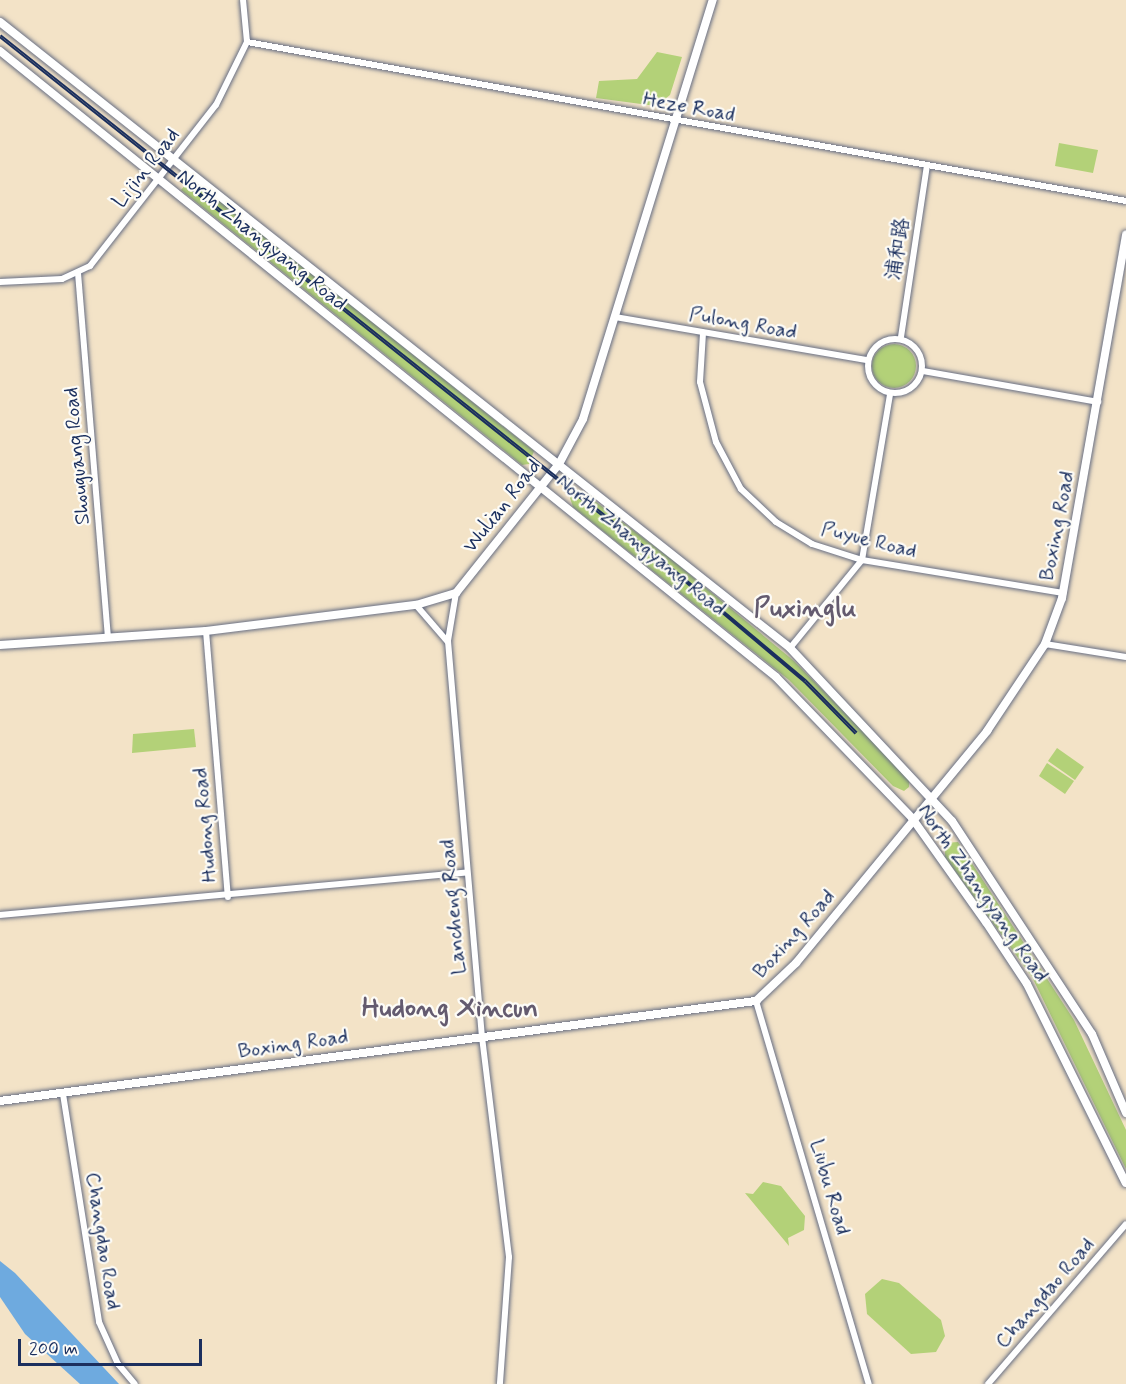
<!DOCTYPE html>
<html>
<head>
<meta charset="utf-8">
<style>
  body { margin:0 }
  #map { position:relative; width:1126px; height:1384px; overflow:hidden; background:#f3e3c7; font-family:Mynerve,"LXGW WenKai TC",sans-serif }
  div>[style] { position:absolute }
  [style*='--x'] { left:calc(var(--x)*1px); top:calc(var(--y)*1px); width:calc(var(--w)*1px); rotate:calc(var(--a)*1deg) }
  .green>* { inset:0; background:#b3d178 }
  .round { border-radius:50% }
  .water>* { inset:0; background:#6eaadf }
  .roads { filter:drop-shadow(0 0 2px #676e83) drop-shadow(0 0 2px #676e83) }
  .minor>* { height:6px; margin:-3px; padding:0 3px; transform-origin:3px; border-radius:3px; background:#fff }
  .minor>.ring { margin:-3px; padding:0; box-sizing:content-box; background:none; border:6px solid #fff; border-radius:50% }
  .tertiary>* { height:8px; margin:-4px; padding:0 4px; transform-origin:4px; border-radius:4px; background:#fff }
  .secondary>* { height:8px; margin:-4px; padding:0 4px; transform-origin:4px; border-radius:4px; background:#fff }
  .rail>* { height:4px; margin-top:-2px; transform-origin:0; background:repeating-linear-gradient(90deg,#fdfcf7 0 4.5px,#1b2f5e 0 9px); box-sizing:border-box; border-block:2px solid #1b2f5e }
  span { translate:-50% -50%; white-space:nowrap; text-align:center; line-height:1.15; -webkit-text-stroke:4.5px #fdfcf7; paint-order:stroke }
  .street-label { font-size:21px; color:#1b2f5e }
  .district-label { font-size:27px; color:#645b6f; font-weight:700 }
  .scale { position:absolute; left:18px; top:1339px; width:184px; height:27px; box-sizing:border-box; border:3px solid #1b2f5e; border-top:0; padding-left:8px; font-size:18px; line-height:21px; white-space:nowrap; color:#1b2f5e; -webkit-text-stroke:4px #fdfcf7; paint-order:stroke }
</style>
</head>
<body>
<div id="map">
  <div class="green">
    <i style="clip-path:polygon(657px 52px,682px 57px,670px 95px,656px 106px,596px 98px,599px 81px,637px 79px)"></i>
    <i style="clip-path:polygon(1059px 143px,1098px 150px,1093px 173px,1055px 166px)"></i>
    <i style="clip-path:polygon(191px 178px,534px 451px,529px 464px,522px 465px,181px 190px)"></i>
    <i class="round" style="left:872px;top:344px;width:44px;height:44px"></i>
    <i style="clip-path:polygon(575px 492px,583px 492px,671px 559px,794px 661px,909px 778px,909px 787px,904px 791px,893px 786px,789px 680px,573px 507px,570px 498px)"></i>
    <i style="clip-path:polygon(194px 729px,196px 747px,132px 753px,133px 734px)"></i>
    <i style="clip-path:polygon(1057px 748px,1084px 767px,1075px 780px,1048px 761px)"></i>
    <i style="clip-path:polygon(1047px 763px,1074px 781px,1065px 794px,1039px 776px)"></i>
    <i style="clip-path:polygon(958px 842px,1074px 1020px,1126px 1130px,1126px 1169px,1032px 977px,945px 857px,945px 843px)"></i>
    <i style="clip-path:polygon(763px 1182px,781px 1186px,805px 1216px,804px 1230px,788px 1238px,789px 1246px,745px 1193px,753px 1194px)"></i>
    <i style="clip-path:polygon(882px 1279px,899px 1283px,941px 1320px,945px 1336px,936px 1352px,911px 1354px,867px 1314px,865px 1294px)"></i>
  </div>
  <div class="water">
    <i style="clip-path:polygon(0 1261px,15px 1273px,119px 1384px,80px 1384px,25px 1334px,0 1297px)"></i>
  </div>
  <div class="roads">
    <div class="minor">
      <i style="--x:247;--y:42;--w:893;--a:10.25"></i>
      <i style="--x:78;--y:273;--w:365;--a:85.3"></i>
      <i style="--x:0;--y:282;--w:62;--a:-2.8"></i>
      <i style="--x:62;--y:279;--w:31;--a:-25"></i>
      <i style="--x:90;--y:266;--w:204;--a:-52"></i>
      <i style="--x:216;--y:105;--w:70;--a:-63.8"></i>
      <i style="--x:247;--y:42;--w:42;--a:-95.4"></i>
      <i style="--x:615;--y:317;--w:255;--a:9.7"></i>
      <i style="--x:703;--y:333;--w:49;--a:93.5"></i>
      <i style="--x:700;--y:382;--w:62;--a:75.1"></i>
      <i style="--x:716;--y:442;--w:53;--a:62"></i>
      <i style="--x:741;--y:489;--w:48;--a:43.3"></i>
      <i style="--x:776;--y:522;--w:42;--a:31.4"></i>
      <i style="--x:812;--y:544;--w:52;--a:17.7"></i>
      <i style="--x:862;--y:560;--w:204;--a:9.3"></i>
      <i style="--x:901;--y:337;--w:173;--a:-81.4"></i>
      <i class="ring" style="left:868px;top:339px;width:48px;height:48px"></i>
      <i style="--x:923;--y:371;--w:178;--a:10"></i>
      <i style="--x:456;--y:593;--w:49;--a:99.5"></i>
      <i style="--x:448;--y:641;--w:397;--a:85.1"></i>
      <i style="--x:482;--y:1037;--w:222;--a:83"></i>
      <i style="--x:509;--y:1257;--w:127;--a:94.1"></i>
      <i style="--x:416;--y:605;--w:48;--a:49.3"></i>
      <i style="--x:206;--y:631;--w:267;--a:85.3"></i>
      <i style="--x:1045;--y:644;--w:82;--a:9.1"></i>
      <i style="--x:790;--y:648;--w:114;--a:-50.7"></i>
      <i style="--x:862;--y:560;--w:167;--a:-80.4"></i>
      <i style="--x:0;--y:915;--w:468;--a:-5.2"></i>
      <i style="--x:756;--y:1001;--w:399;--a:73.6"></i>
      <i style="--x:63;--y:1094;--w:231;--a:81"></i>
      <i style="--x:99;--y:1322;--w:46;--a:65.7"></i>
      <i style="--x:118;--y:1364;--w:26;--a:50"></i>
      <i style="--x:988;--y:1384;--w:211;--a:-49.2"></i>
    </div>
    <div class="tertiary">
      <i style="--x:0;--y:645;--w:206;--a:-3.9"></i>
      <i style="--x:206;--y:631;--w:212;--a:-7.1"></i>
      <i style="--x:416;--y:605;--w:42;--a:-16.7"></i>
      <i style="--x:456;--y:593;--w:165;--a:-51.4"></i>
      <i style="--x:559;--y:464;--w:51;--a:-61.9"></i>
      <i style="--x:583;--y:419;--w:439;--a:-72.8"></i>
      <i style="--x:0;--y:1101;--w:763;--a:-7.54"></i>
      <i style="--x:756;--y:1001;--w:55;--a:-43.5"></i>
      <i style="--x:796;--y:963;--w:301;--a:-50.5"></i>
      <i style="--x:987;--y:731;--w:105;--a:-56.3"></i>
      <i style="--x:1045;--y:644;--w:49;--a:-69.7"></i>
      <i style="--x:1062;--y:598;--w:369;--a:-80"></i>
    </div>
    <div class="secondary">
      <i style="--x:0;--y:22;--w:1008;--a:38.39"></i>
      <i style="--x:790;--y:648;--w:237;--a:46.9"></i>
      <i style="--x:952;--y:821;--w:255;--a:56.7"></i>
      <i style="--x:1092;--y:1034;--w:86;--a:66.7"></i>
      <i style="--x:0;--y:51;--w:997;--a:38.89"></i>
      <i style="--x:776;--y:677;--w:196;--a:46"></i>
      <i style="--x:912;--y:818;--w:128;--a:54.6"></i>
      <i style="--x:986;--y:922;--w:74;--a:56.5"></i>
      <i style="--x:1027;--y:984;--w:222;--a:63.6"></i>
    </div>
  </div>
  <div class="rail">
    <i style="--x:0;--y:36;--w:870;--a:38.46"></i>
    <i style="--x:681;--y:577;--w:162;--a:40"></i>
    <i style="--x:805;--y:681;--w:73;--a:45.6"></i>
  </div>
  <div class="street-label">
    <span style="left:689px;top:107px;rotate:10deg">Heze Road</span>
    <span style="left:146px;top:168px;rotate:-52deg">Lijin Road</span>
    <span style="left:262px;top:240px;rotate:39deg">North Zhangyang Road</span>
    <span style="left:898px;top:249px;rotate:-81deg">浦和路</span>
    <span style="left:743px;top:323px;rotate:10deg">Pulong Road</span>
    <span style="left:77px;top:456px;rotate:-95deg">Shouguang Road</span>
    <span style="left:502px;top:506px;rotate:-52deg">Wulian Road</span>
    <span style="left:1057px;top:526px;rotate:-79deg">Boxing Road</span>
    <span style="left:869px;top:540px;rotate:14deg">Puyue Road</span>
    <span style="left:641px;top:545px;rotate:39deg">North Zhangyang Road</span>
    <span style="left:205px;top:825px;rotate:-95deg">Hudong Road</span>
    <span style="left:983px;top:893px;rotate:55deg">North Zhangyang Road</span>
    <span style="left:453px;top:907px;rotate:-95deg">Lancheng Road</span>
    <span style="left:794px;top:934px;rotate:-48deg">Boxing Road</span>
    <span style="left:293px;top:1044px;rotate:-8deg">Boxing Road</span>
    <span style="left:830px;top:1187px;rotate:74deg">Liubu Road</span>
    <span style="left:103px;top:1241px;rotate:81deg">Changdao Road</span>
    <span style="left:1045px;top:1293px;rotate:-49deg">Changdao Road</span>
  </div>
  <div class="district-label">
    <span style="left:805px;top:609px">Puxinglu</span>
    <span style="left:450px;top:1009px">Hudong Xincun</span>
  </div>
  <div class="scale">200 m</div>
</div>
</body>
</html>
